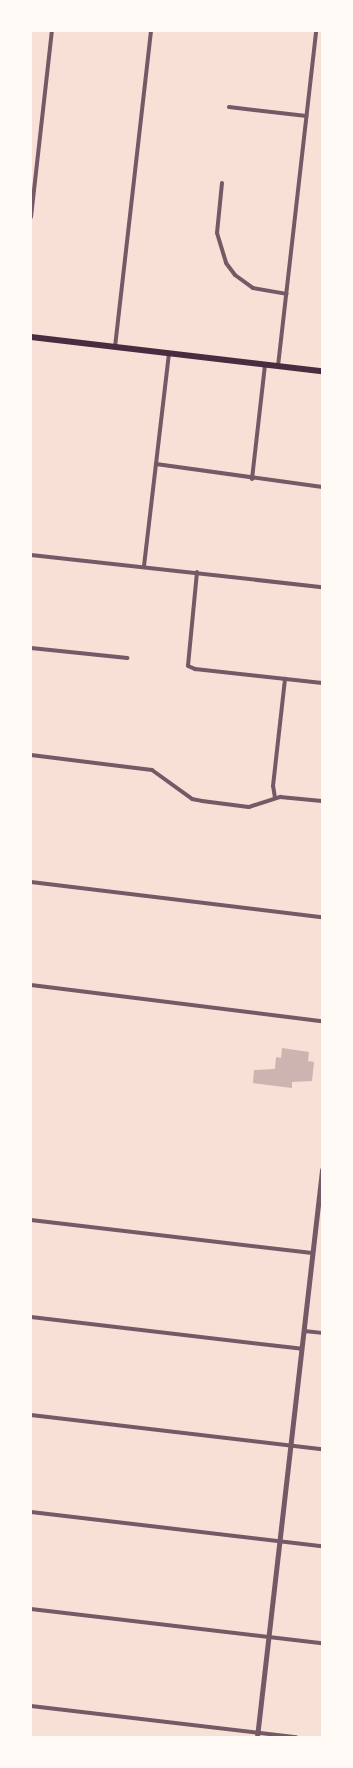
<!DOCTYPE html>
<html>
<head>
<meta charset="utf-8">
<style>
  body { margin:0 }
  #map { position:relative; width:353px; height:1768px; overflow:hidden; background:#f7e1d7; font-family:"IBM Plex Sans",sans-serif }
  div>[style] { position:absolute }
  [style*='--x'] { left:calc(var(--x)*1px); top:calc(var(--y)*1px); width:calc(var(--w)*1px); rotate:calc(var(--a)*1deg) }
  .building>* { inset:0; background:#ccb4b1 }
  .minor>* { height:4px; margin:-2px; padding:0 2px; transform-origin:2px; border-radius:2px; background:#755966 }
  .tertiary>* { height:5px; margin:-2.5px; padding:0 2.5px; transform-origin:2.5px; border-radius:2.5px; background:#755966 }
  .trunk>* { height:6px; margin:-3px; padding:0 3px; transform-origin:3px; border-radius:3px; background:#4a2c40 }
  span { translate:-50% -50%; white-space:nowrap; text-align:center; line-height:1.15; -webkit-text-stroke:4px #fffaf5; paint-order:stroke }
  .frame { position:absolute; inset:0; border:32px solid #fffaf5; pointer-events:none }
</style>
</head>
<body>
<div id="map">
  <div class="building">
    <i style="clip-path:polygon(282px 1048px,309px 1052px,308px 1061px,314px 1062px,312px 1081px,292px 1082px,292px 1088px,253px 1083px,254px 1070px,275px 1069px,276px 1057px,281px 1058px)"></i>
  </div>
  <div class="minor">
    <i style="--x:229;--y:107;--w:78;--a:6.7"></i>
    <i style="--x:222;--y:183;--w:50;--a:95.7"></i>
    <i style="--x:217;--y:233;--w:31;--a:73"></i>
    <i style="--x:226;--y:263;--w:15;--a:53"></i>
    <i style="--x:235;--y:275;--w:22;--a:36"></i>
    <i style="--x:253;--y:288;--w:34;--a:10"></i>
    <i style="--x:31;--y:217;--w:187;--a:-83.6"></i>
    <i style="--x:115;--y:347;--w:318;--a:-83.5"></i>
    <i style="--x:278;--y:366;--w:337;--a:-83.5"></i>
    <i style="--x:156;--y:464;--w:168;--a:7.9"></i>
    <i style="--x:252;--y:479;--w:115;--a:-83.5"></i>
    <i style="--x:31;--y:555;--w:293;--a:6.3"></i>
    <i style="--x:144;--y:566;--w:214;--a:-83.3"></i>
    <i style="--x:197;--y:572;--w:94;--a:95.5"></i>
    <i style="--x:188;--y:666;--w:8;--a:23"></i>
    <i style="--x:195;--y:669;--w:128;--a:6.3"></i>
    <i style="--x:31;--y:648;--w:97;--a:5.9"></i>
    <i style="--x:31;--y:755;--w:122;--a:7.1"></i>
    <i style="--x:152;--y:770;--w:49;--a:35.9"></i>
    <i style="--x:192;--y:799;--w:10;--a:11"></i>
    <i style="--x:202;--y:801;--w:47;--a:7.3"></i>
    <i style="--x:249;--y:807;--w:33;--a:-18"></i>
    <i style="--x:280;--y:797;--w:42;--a:5.4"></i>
    <i style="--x:275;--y:798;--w:12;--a:-99"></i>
    <i style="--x:273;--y:786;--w:108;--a:-83.6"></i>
    <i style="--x:31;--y:882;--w:293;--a:6.9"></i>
    <i style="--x:31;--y:985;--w:293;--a:7.1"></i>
    <i style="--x:31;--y:1220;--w:283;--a:6.7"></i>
    <i style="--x:31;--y:1317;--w:273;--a:6.7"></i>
    <i style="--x:304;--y:1331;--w:18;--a:6"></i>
    <i style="--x:31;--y:1415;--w:293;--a:6.7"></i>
    <i style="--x:31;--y:1512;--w:293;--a:6.7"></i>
    <i style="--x:31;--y:1609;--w:293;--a:6.7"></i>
    <i style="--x:31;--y:1706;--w:267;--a:6.7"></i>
  </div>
  <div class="tertiary">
    <i style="--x:257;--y:1737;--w:571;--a:-83.46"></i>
  </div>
  <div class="trunk">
    <i style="--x:31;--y:337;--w:293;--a:6.7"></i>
  </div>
  <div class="frame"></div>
</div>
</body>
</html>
